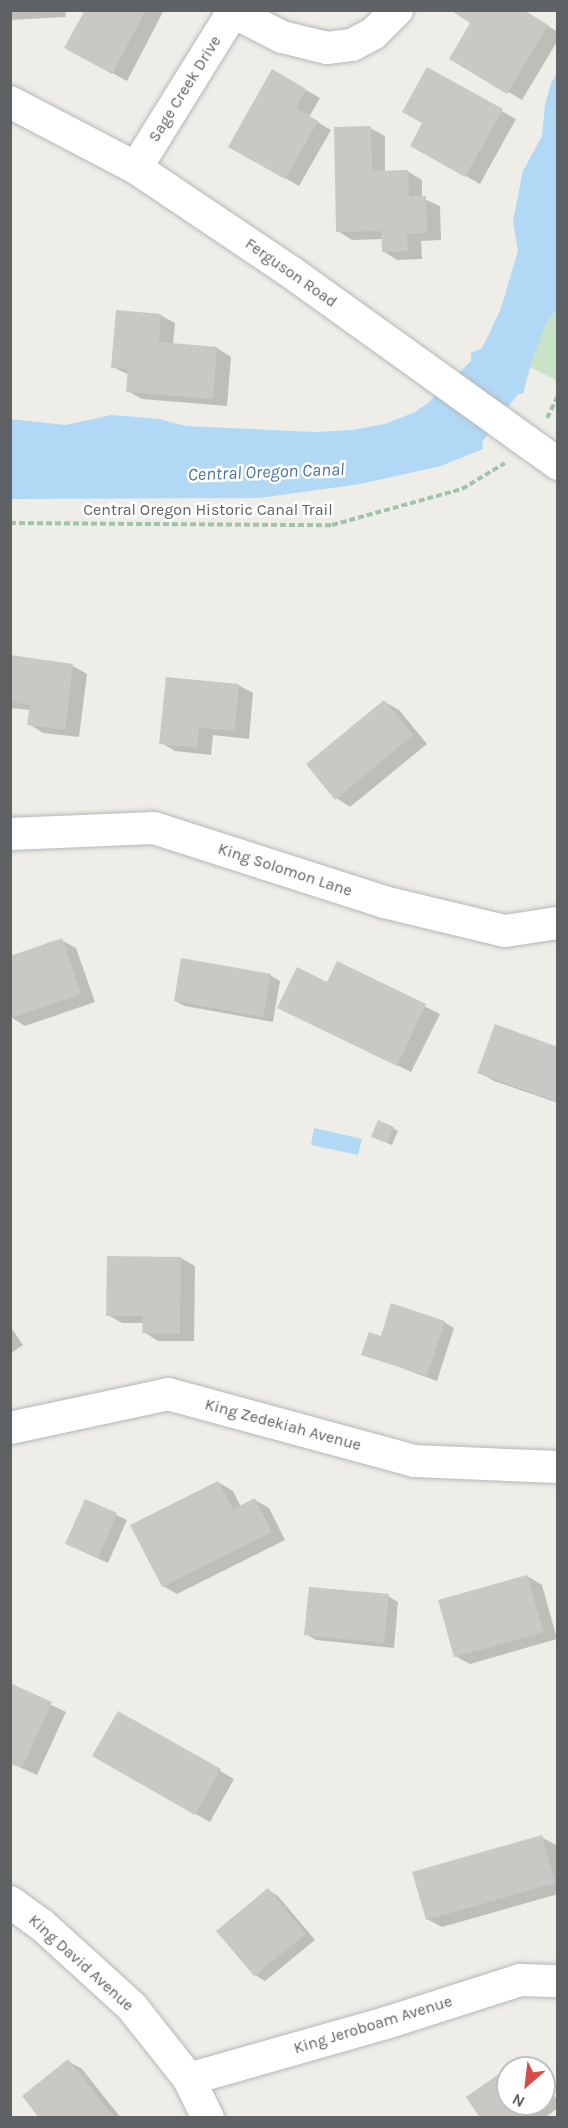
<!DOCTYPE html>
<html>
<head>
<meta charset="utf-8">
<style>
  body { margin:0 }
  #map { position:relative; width:568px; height:2128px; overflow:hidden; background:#efede7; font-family:Karla,sans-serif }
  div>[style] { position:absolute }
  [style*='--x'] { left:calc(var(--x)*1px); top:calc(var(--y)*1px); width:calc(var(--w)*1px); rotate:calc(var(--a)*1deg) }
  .green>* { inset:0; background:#c8e3c7 }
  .water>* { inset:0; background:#b1d9f5 }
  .shadow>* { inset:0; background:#0003 }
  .building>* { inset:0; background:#cac8c4 }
  .path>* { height:4px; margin-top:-2px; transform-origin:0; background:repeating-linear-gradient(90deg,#a1c3aa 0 6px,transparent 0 9px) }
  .roads { filter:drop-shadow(0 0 2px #b4b7ba) drop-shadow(0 0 2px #b4b7ba) }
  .minor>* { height:32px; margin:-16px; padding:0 16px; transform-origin:16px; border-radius:16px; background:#fff }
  span { translate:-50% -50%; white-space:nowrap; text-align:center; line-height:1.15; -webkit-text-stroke:5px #fff; paint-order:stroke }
  .street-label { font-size:16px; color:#5f6265 }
  .water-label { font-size:18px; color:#4c759d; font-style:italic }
  .frame { position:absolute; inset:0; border:12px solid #5f6265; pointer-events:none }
  .north { position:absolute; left:496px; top:2056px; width:60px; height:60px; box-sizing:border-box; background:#fff; border:2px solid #bfc0c1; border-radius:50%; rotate:208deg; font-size:16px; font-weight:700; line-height:24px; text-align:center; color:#5f6265 }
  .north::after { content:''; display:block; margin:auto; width:21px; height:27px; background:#d54f48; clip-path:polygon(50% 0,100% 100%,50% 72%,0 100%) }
</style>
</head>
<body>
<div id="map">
  <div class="green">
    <i style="clip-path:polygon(557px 209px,557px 381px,509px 356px)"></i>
  </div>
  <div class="water">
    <i style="clip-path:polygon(557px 73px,557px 309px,546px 323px,532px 360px,523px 394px,518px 394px,482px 442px,483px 449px,441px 466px,360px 484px,260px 498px,11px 499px,10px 419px,65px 425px,112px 415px,159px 419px,186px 426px,315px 432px,352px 430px,385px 424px,415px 412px,428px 403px,471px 361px,471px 353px,482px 348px,500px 311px,518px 251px,513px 221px,523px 171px,542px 136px,545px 105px,551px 83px)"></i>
    <i style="clip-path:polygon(314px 1128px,362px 1139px,358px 1155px,311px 1145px)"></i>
  </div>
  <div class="shadow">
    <i style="clip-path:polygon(10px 10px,65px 10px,66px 17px,10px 20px)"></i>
    <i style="clip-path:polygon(86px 10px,164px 10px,127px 81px,80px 56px)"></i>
    <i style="clip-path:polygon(521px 10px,558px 32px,558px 40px,522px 100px,451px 58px,472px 22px)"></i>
    <i style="clip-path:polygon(427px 69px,516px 119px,480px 184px,412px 145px,424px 122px)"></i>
    <i style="clip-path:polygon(273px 71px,320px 98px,309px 117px,331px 130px,299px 186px,230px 146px)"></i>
    <i style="clip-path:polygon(370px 128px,385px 136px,385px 172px,407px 171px,422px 180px,422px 198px,440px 206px,441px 240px,421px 241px,422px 259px,397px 260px,383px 251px,383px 239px,352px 240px,338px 231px)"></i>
    <i style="clip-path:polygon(160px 315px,175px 323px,173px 345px,217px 348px,231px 357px,227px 406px,142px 399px,128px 391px,129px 375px,113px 367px)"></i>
    <i style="clip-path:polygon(10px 657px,73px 666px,87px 674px,79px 737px,43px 733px,29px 724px,31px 710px,10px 708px)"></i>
    <i style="clip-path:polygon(238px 685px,253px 693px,249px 739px,213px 735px,211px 755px,175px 751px,161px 743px)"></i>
    <i style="clip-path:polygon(385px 702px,399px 710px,427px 744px,350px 807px,336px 798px)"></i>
    <i style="clip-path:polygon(61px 940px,76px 948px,95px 1002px,25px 1026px,11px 1017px)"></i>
    <i style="clip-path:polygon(338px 963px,440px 1014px,411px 1072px,293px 1015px,328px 984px)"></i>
    <i style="clip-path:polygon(270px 975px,280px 981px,273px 1022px,185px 1006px,175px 1001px)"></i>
    <i style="clip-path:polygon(558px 1049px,558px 1103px,494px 1081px,479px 1072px)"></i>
    <i style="clip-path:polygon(393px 1128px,398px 1131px,392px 1145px,378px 1139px)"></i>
    <i style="clip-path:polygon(181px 1258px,195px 1266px,194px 1341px,158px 1341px,144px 1332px,144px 1323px,122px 1323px,108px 1315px)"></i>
    <i style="clip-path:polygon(444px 1322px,454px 1328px,437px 1381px,363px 1354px,382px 1337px)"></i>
    <i style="clip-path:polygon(10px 1326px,23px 1345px,10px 1354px)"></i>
    <i style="clip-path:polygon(218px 1482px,233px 1491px,241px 1507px,255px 1500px,269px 1508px,285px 1540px,177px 1594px,163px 1586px)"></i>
    <i style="clip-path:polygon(86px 1501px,127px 1520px,108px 1563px,77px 1549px)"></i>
    <i style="clip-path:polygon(527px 1576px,542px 1585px,557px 1639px,470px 1664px,455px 1656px)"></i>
    <i style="clip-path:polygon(388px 1596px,398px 1602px,394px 1648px,316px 1640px,306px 1634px)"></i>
    <i style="clip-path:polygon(10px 1685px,66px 1712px,37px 1775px,10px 1763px)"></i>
    <i style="clip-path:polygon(119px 1713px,234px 1779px,210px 1822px,94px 1756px)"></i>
    <i style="clip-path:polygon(541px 1837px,556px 1845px,558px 1851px,558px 1894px,442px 1927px,427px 1919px)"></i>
    <i style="clip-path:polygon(268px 1890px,278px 1896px,315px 1940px,265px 1981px,255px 1975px,218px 1931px)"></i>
    <i style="clip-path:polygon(522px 2059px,534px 2068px,510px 2068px)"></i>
    <i style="clip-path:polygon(68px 2061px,82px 2069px,121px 2118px,41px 2118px)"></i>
    <i style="clip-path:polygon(508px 2069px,508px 2104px,544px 2104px,544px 2082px,558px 2101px,558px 2108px,544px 2118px,482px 2118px)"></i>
  </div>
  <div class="building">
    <i style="clip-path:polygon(85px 10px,146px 10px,112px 74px,64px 48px)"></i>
    <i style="clip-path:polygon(450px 10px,524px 10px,548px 25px,507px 94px,449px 59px,470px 23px)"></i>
    <i style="clip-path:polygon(427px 67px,503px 109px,465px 177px,410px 146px,422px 123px,402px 112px)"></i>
    <i style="clip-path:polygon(272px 69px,306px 89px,296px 108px,318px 121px,285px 179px,228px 147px)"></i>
    <i style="clip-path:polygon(371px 126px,372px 171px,408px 170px,409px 196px,426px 196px,427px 233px,407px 234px,408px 251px,382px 252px,381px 231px,336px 232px,334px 127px)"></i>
    <i style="clip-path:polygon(116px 310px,161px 314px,159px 342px,217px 347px,213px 399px,126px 392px,128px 369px,111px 368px)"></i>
    <i style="clip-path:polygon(10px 655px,73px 664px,65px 730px,27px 725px,30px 705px,10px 702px)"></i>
    <i style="clip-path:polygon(166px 677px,239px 684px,235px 731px,199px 728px,197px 748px,159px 744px)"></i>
    <i style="clip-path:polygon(384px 700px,413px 735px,335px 800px,306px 764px)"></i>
    <i style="clip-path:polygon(62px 938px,81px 994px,10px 1018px,10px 956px)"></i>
    <i style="clip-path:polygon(181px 958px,271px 974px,263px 1017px,174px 1001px)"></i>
    <i style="clip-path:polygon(337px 961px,426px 1004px,397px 1066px,277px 1008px,297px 967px,327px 982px)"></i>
    <i style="clip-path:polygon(495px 1024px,558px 1047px,558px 1102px,477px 1073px)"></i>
    <i style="clip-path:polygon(378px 1120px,394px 1127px,387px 1143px,371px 1137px)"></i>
    <i style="clip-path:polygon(107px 1256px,181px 1257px,180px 1334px,142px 1333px,143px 1316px,106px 1316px)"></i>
    <i style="clip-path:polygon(391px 1303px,445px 1321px,427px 1376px,361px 1355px,369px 1332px,381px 1336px)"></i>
    <i style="clip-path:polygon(218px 1481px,233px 1509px,255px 1498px,272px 1532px,162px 1587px,130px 1525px)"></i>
    <i style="clip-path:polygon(85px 1499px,117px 1513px,98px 1558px,65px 1544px)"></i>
    <i style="clip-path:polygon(527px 1575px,544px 1632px,454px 1657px,438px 1600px)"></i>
    <i style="clip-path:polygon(309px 1587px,389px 1594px,384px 1643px,304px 1635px)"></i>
    <i style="clip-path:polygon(10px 1683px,52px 1702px,22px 1768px,10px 1763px)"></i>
    <i style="clip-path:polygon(118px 1711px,221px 1769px,195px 1815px,92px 1756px)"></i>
    <i style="clip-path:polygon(542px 1835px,555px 1883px,426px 1920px,412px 1872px)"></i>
    <i style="clip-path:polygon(268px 1888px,306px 1934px,254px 1976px,216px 1931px)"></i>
    <i style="clip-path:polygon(522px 2058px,529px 2068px,508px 2068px,508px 2104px,544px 2104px,544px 2089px,552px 2100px,526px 2118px,480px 2118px,466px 2097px)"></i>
    <i style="clip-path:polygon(68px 2059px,115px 2118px,39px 2118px,22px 2096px)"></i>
  </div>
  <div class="path">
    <i style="--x:547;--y:418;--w:25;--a:-64"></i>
    <i style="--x:10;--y:523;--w:322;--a:0.4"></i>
    <i style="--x:332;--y:525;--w:135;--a:-15.5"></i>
    <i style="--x:462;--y:489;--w:50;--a:-31.2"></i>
  </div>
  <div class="roads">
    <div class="minor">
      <i style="--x:229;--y:10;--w:59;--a:27"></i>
      <i style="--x:282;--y:37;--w:46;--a:13.7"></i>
      <i style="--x:327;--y:48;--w:25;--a:-7"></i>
      <i style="--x:352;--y:45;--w:24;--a:-28"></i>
      <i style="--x:373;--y:34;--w:34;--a:-45"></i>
      <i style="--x:10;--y:102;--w:142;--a:27.6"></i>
      <i style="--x:136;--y:168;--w:187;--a:33.9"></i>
      <i style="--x:291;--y:272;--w:329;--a:35.7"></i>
      <i style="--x:136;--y:168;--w:182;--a:-58.2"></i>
      <i style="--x:10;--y:834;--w:144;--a:-2.4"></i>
      <i style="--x:154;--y:828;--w:242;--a:17.8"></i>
      <i style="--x:384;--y:902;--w:124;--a:13.5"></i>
      <i style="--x:505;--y:931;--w:54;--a:-8.6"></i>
      <i style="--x:10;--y:1428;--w:162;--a:-12.1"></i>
      <i style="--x:168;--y:1394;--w:255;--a:15.2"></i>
      <i style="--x:414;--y:1461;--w:144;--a:2.4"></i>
      <i style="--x:10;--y:1902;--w:39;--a:36"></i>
      <i style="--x:42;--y:1925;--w:122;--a:42.3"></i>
      <i style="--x:132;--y:2007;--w:92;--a:51.6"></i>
      <i style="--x:189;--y:2079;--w:43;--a:64"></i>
      <i style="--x:189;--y:2079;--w:205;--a:-15.9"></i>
      <i style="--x:386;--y:2023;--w:141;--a:-17.8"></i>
      <i style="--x:520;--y:1980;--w:38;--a:2"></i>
    </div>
  </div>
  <div class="street-label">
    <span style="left:185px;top:89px;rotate:-58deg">Sage Creek Drive</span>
    <span style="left:291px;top:273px;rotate:35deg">Ferguson Road</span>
    <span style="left:208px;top:510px">Central Oregon Historic Canal Trail</span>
    <span style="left:285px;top:870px;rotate:18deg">King Solomon Lane</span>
    <span style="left:283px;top:1425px;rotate:15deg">King Zedekiah Avenue</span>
    <span style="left:81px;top:1963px;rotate:42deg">King David Avenue</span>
    <span style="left:373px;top:2025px;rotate:-17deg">King Jeroboam Avenue</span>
  </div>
  <div class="water-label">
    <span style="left:266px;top:472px;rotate:-2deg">Central Oregon Canal</span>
  </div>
  <div class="frame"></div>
  <div class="north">N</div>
</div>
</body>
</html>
